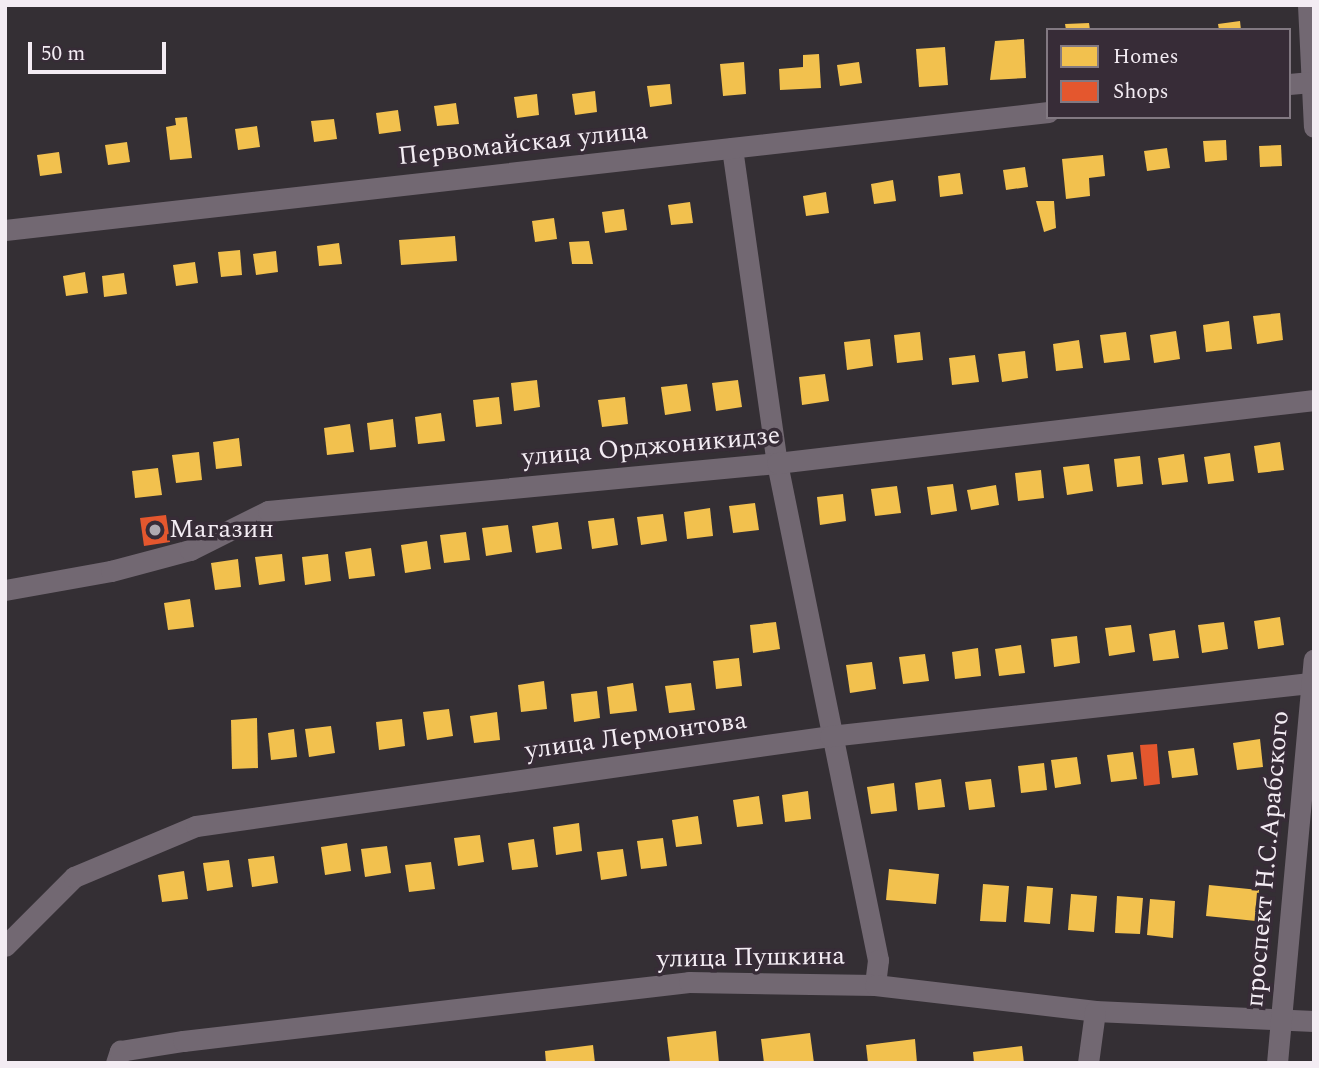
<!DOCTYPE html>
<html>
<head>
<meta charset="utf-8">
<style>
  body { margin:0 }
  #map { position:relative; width:1319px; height:1068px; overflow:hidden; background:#342f34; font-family:Spectral,serif }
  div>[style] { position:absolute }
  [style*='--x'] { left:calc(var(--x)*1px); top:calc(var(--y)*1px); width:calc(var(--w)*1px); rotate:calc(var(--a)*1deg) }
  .homes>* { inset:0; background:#f2c14e }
  .shops>* { inset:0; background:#e4572e }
  .minor>* { height:21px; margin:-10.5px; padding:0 10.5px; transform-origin:10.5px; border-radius:10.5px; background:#726872 }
  .dots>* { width:19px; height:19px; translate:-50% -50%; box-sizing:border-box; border:4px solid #372c37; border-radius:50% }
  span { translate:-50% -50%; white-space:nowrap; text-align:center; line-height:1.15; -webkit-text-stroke:7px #372c37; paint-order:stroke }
  .street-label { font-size:26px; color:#f3ecf3 }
  .poi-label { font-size:26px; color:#f3ecf3 }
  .left { translate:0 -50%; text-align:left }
  .frame { position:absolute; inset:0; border:7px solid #f3ecf3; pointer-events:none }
  .legend { position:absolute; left:1046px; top:28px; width:245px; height:91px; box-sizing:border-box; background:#372c37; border:2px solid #827982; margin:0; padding:9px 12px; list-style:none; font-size:21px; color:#f3ecf3 }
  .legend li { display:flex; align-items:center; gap:14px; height:35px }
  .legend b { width:35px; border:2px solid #827982 }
  .scale { position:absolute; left:28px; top:42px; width:138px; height:32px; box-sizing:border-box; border:4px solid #f3ecf3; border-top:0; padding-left:9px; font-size:21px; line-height:24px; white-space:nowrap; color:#f3ecf3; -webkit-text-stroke:5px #372c37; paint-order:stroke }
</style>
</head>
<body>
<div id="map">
  <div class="homes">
    <i style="clip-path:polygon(1240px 21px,1241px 30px,1219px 30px,1218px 24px)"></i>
    <i style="clip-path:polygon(1089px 23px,1090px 30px,1066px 30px,1065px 24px)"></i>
    <i style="clip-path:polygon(1024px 39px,1026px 78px,990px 80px,995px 41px)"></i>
    <i style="clip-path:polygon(945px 47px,948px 85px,919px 87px,916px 49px)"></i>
    <i style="clip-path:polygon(819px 54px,821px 88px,780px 90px,779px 69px,803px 67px,803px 55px)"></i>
    <i style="clip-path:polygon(744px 62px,746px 94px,723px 96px,720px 64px)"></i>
    <i style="clip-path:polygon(859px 62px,862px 83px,840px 86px,837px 65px)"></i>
    <i style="clip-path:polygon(670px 84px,672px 104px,650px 107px,647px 86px)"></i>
    <i style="clip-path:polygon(595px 91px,597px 112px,575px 115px,572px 94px)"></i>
    <i style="clip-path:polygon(537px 94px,539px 115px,517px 118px,514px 97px)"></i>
    <i style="clip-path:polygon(456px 103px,459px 124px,437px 126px,434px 106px)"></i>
    <i style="clip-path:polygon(398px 110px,401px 131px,379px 134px,376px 113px)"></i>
    <i style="clip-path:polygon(187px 117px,192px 158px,170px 160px,166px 127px,176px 125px,175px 118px)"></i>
    <i style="clip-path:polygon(334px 119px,337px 139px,314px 142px,311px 121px)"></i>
    <i style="clip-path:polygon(257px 126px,260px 147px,238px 150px,235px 129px)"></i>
    <i style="clip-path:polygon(1226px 140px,1227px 160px,1205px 162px,1203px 141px)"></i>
    <i style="clip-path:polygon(127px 142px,130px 162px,108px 165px,105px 145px)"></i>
    <i style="clip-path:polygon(1281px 145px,1282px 166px,1260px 167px,1259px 146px)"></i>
    <i style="clip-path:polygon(1167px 148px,1170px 168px,1147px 171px,1144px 151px)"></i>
    <i style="clip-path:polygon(59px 152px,62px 173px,40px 176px,37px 155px)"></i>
    <i style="clip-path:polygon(1103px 155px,1105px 176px,1089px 178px,1090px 196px,1066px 199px,1062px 159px)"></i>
    <i style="clip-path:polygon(1025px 167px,1028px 187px,1006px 190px,1003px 170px)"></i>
    <i style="clip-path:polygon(960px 173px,963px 194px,940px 197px,938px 176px)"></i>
    <i style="clip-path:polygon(893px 180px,896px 201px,874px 204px,871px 184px)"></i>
    <i style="clip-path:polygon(826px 192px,829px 213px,806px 216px,803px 196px)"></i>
    <i style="clip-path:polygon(1036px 201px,1054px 201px,1056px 228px,1044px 232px)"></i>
    <i style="clip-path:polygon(690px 202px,693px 223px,671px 225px,668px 205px)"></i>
    <i style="clip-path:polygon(624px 209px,627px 230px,605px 233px,602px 212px)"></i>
    <i style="clip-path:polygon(554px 218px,557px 239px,535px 242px,532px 221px)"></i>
    <i style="clip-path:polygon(455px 236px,457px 261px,401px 265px,399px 240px)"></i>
    <i style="clip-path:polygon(589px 241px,593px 264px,572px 264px,569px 242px)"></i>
    <i style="clip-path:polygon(339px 243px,342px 264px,319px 266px,317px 246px)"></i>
    <i style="clip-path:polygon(240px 250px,242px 275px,221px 277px,218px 252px)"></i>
    <i style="clip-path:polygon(276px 251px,278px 272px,256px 275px,253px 254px)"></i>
    <i style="clip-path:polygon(195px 262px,198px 283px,176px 286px,173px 265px)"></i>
    <i style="clip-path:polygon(85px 272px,88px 293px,66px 296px,63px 276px)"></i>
    <i style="clip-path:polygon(124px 273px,127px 294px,104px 297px,102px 276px)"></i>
    <i style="clip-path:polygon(1280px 313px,1283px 340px,1257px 344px,1253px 316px)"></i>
    <i style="clip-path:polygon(1229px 321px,1232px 349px,1206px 352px,1203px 325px)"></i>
    <i style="clip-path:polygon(1176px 331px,1180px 359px,1154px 363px,1150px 335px)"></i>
    <i style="clip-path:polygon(920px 332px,923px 360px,897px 363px,894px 335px)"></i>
    <i style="clip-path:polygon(1126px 332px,1130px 360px,1104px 363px,1100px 335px)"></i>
    <i style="clip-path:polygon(870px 339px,873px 366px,847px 370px,844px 342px)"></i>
    <i style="clip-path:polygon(1079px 340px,1083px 368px,1056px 371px,1053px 344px)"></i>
    <i style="clip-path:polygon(1025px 351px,1028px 378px,1002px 382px,998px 354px)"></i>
    <i style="clip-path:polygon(975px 355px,979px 382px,952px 385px,949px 358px)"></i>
    <i style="clip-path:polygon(825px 374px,829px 401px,802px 405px,799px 377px)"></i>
    <i style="clip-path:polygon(537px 380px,540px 407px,514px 411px,511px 383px)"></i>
    <i style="clip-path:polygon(738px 380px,742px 407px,716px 411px,712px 383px)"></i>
    <i style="clip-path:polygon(687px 384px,691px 411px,665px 415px,661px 387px)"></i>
    <i style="clip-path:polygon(499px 397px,502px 424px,476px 427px,473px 400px)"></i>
    <i style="clip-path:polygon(625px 397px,628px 424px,602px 427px,598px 400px)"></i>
    <i style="clip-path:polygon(441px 413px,445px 441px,418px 444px,415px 417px)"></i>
    <i style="clip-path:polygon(393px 419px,396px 447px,370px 450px,367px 423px)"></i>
    <i style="clip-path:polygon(350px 424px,354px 452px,327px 455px,324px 428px)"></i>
    <i style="clip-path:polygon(239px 438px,242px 466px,216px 469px,213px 442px)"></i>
    <i style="clip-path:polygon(1280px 442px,1284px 470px,1258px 473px,1254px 446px)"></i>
    <i style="clip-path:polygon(199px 452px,202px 480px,176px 483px,172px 455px)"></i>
    <i style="clip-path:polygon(1230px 453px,1234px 481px,1208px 484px,1204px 457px)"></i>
    <i style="clip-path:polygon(1184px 454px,1188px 482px,1162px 485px,1158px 458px)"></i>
    <i style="clip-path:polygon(1140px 456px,1143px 484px,1117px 487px,1114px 459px)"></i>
    <i style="clip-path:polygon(1089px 464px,1093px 491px,1067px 495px,1063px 467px)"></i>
    <i style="clip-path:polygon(158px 468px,162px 495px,135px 498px,132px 471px)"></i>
    <i style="clip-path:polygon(1041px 470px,1044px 498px,1018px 501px,1015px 473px)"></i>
    <i style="clip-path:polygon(953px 484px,957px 511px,931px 515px,927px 487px)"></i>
    <i style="clip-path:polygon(996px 485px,999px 505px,971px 510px,967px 490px)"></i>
    <i style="clip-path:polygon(897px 486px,901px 513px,875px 516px,871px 489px)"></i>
    <i style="clip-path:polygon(843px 494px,846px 521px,820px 525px,817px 497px)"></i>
    <i style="clip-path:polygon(755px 503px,759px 530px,733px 533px,729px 506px)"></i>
    <i style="clip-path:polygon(710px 508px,713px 536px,687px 539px,684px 512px)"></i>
    <i style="clip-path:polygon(663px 514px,667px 541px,641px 545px,637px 517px)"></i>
    <i style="clip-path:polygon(614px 518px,618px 545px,592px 549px,588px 521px)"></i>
    <i style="clip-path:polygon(558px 522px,562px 549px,536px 553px,532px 526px)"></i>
    <i style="clip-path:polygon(508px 525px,512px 552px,486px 556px,482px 528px)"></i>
    <i style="clip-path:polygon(466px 532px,470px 560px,444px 563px,440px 535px)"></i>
    <i style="clip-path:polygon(427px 541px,431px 569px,405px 573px,401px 545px)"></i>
    <i style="clip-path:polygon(371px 548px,375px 576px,349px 579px,345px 552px)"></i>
    <i style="clip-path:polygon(282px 554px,285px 581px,259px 585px,255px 557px)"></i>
    <i style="clip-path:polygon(328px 554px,331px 581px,305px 585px,302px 557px)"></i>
    <i style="clip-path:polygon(238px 559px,241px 587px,215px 590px,211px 563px)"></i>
    <i style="clip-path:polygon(190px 599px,194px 627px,168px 630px,164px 603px)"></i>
    <i style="clip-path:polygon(1280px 617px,1284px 645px,1258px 649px,1254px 621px)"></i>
    <i style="clip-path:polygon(776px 622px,780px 649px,753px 653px,750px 625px)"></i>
    <i style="clip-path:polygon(1224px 622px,1228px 649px,1202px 653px,1198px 625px)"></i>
    <i style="clip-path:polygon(1131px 625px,1135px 652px,1109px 656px,1105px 628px)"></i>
    <i style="clip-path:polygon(1175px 630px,1179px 658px,1153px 661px,1149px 634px)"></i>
    <i style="clip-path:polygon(1077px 636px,1080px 663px,1054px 667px,1051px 639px)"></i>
    <i style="clip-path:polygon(1021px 645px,1025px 673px,999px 676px,995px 649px)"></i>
    <i style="clip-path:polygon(978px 648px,981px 676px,955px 679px,952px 652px)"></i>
    <i style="clip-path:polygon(925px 654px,929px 681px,903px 684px,899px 657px)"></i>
    <i style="clip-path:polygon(739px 658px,742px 686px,716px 689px,713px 661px)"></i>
    <i style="clip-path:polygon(872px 662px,876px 689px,850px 693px,846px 665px)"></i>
    <i style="clip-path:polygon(544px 681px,547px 709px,521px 712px,518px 685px)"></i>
    <i style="clip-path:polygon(633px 683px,637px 711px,610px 714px,607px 687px)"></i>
    <i style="clip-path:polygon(691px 683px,695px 710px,669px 713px,665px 686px)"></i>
    <i style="clip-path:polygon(597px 691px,600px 718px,574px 722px,571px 694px)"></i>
    <i style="clip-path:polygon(449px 709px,453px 736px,427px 740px,423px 712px)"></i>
    <i style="clip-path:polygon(497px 712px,500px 740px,474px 743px,470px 716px)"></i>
    <i style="clip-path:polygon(257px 718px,258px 768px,232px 769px,231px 720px)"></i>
    <i style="clip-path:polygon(402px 719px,405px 746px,379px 750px,376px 722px)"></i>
    <i style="clip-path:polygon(331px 726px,335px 753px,309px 757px,305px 729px)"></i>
    <i style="clip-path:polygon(294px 729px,297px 757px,271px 760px,268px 733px)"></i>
    <i style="clip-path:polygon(1260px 739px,1263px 767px,1237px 770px,1233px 743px)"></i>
    <i style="clip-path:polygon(1194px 748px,1198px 775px,1172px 778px,1168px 751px)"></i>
    <i style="clip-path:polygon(1133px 752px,1137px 779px,1111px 782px,1107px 755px)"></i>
    <i style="clip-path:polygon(1077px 757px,1081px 784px,1055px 788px,1051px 760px)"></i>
    <i style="clip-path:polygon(1044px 763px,1047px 790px,1021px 793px,1018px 766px)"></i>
    <i style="clip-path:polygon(941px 779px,945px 807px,918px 810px,915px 783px)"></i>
    <i style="clip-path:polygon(991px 779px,995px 807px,969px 810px,965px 782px)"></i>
    <i style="clip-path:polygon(894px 783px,897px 811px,871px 814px,867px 787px)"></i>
    <i style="clip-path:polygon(808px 791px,811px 819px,785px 822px,782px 795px)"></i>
    <i style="clip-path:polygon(759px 796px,763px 824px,737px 827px,733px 800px)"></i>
    <i style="clip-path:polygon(698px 816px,702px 844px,676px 847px,672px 820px)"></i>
    <i style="clip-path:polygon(579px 823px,582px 851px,556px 855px,553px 827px)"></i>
    <i style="clip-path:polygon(480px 835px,484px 862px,458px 866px,454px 838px)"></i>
    <i style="clip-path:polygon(663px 838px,667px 866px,641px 869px,637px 841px)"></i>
    <i style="clip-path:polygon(534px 839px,538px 867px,512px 870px,508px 843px)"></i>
    <i style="clip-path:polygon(347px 843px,351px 871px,325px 875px,321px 847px)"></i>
    <i style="clip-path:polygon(387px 846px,391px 873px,365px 877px,361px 849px)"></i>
    <i style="clip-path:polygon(623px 849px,627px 876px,601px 880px,597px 852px)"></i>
    <i style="clip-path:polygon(274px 856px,278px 883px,252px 887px,248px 859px)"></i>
    <i style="clip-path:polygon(229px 860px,233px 887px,207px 891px,203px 863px)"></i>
    <i style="clip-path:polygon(431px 862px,435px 889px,409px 892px,405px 865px)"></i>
    <i style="clip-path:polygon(889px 869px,939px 874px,936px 904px,886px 900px)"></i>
    <i style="clip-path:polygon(184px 871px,188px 899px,162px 902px,158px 875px)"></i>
    <i style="clip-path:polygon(983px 884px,1009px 886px,1006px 922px,980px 921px)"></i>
    <i style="clip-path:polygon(1209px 885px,1259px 890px,1256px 921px,1206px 916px)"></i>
    <i style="clip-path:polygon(1027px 886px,1053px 888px,1050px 924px,1024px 922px)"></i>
    <i style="clip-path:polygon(1071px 894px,1097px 896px,1094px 932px,1068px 930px)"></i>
    <i style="clip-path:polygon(1117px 896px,1143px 898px,1140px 934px,1115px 933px)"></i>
    <i style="clip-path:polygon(1150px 899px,1175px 901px,1173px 938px,1147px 935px)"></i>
    <i style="clip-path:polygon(716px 1031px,719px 1063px,670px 1063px,667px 1037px)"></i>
    <i style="clip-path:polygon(810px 1033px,814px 1063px,764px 1063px,761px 1039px)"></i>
    <i style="clip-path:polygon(915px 1039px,917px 1063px,868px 1063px,866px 1045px)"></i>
    <i style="clip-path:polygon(593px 1045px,595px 1063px,546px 1063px,545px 1051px)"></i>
    <i style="clip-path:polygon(1022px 1046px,1024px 1063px,974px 1063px,973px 1052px)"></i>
  </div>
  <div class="shops">
    <i style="clip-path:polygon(166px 515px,170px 542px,144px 546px,140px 518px)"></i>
    <i style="clip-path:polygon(1157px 744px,1160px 784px,1144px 786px,1140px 745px)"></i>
  </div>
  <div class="minor">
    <i style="--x:1308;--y:5;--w:122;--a:87.2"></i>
    <i style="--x:1289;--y:84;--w:22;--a:-5"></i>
    <i style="--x:732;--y:148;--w:318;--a:81.9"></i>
    <i style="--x:777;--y:463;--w:507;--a:78.51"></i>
    <i style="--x:878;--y:960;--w:25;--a:97"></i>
    <i style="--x:5;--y:230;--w:1050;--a:-6.45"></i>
    <i style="--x:5;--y:590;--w:108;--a:-10.2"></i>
    <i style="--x:111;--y:571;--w:82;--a:-14.9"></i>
    <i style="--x:190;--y:550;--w:87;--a:-26.6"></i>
    <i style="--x:268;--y:511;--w:511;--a:-5.39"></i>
    <i style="--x:777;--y:463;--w:541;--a:-6.69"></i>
    <i style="--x:5;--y:946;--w:98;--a:-45"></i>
    <i style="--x:74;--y:877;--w:132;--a:-22.7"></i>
    <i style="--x:196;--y:826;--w:640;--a:-8.08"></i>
    <i style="--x:830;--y:736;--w:485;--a:-6.3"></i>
    <i style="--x:116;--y:1063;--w:13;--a:-72"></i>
    <i style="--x:120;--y:1051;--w:64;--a:-9"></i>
    <i style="--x:183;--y:1041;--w:509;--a:-6.65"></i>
    <i style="--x:689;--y:982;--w:186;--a:0.9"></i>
    <i style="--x:875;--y:985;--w:222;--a:6.7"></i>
    <i style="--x:1095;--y:1011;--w:219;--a:2.6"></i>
    <i style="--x:1088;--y:1063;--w:52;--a:-82.3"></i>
    <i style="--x:1277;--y:1063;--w:405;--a:-84.8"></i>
  </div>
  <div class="dots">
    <i style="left:155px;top:530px;background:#b0aab0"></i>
  </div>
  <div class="street-label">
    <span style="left:523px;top:144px;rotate:-6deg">Первомайская улица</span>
    <span style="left:651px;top:447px;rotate:-5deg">улица Орджоникидзе</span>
    <span style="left:636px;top:736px;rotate:-8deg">улица Лермонтова</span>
    <span style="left:1268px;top:859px;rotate:-85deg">проспект Н.С.Арабского</span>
    <span style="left:751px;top:958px;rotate:-1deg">улица Пушкина</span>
  </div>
  <div class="poi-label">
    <span class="left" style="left:169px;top:530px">Магазин</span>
  </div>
  <div class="frame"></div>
  <ul class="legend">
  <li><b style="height:19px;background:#f2c14e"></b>Homes</li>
  <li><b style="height:19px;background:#e4572e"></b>Shops</li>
  </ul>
  <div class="scale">50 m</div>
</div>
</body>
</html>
